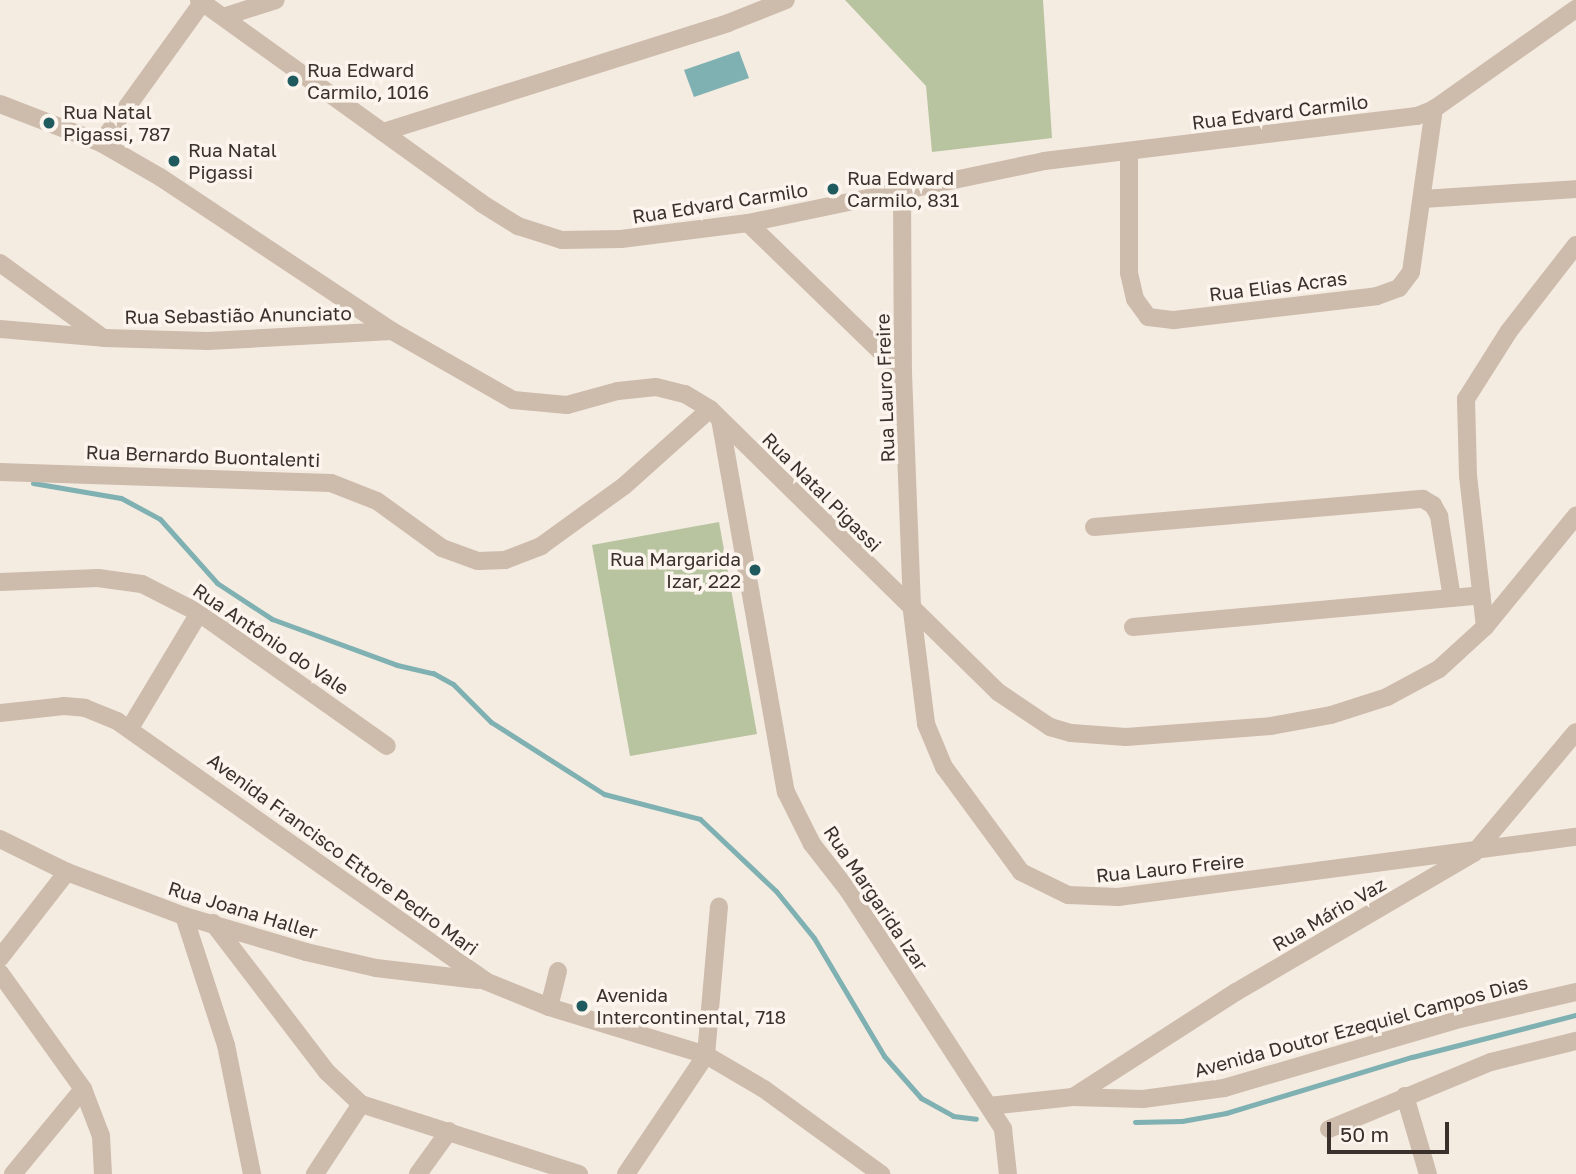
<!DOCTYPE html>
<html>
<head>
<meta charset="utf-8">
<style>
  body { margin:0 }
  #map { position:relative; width:1576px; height:1174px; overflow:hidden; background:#f4ebe1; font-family:"Golos Text",sans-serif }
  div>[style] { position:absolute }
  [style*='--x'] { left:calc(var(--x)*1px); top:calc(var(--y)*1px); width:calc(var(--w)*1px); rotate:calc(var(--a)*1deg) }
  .green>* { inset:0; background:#b8c4a0 }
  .water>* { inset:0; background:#7fb0b2 }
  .stream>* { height:5px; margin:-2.5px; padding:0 2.5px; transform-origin:2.5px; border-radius:2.5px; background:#7fb0b2 }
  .minor>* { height:18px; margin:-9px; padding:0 9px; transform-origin:9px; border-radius:9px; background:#cdbbac }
  .dots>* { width:19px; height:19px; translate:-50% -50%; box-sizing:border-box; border:4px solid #fbf5ee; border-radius:50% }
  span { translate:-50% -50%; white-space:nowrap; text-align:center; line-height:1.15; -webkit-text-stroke:7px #fbf5ee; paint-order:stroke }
  .poi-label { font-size:19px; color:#3b302b }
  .left { translate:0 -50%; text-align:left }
  .right { translate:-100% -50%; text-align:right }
  .street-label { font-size:19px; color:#3b302b }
  .scale { position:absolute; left:1327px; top:1122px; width:122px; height:32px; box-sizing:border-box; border:4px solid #3b302b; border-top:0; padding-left:9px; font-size:21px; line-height:24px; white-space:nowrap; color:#3b302b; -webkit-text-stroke:5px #fbf5ee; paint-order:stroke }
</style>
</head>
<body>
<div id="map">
  <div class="green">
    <i style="clip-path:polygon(845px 0,1043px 0,1052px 138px,932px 152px,926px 86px)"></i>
    <i style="clip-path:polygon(719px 522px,757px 734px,630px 756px,592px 545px)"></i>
  </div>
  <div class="water">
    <i style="clip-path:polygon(739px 51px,749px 78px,694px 97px,684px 70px)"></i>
  </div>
  <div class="stream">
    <i style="--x:33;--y:483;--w:89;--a:9.7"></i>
    <i style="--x:121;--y:498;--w:44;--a:28.3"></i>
    <i style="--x:160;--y:519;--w:86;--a:48.3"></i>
    <i style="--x:217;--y:583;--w:66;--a:33.2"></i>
    <i style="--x:272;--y:619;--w:133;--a:20.2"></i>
    <i style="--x:397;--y:665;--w:37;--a:13"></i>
    <i style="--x:433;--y:673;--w:23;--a:29"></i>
    <i style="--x:453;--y:684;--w:54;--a:45"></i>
    <i style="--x:491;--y:722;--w:134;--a:32.5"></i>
    <i style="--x:604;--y:794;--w:99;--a:14.6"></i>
    <i style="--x:700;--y:819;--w:105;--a:43.5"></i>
    <i style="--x:776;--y:891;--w:60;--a:51"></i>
    <i style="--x:814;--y:938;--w:137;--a:59.3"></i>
    <i style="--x:884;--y:1056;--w:56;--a:48.6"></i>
    <i style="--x:921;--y:1098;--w:37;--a:29"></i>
    <i style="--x:953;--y:1116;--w:23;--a:7"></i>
    <i style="--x:1135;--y:1122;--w:47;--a:-1.2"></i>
    <i style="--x:1182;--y:1121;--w:45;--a:-10.3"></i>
    <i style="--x:1226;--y:1113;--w:194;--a:-16.8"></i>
    <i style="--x:1412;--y:1057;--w:169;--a:-14.4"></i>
  </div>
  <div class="minor">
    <i style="--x:199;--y:0;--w:347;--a:35.7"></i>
    <i style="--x:481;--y:203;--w:44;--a:31.9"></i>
    <i style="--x:518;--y:226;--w:46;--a:17.7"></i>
    <i style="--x:562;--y:240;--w:59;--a:-1"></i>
    <i style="--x:621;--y:239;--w:128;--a:-7.2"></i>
    <i style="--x:748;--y:223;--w:302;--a:-11.8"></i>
    <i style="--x:1044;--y:161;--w:376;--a:-6.9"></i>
    <i style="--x:1417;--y:116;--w:18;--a:-22"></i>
    <i style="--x:1434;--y:109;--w:174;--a:-35.2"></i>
    <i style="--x:226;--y:16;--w:52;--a:-17.7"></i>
    <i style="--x:0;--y:104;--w:108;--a:21.1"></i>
    <i style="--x:101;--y:143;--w:68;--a:30"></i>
    <i style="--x:160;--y:177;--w:278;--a:33.6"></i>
    <i style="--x:392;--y:331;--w:139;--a:29.7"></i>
    <i style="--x:513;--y:400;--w:54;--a:5.3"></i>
    <i style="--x:567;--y:405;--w:53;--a:-15.4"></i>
    <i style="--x:618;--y:391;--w:38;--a:-6"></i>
    <i style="--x:656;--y:387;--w:30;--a:14"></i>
    <i style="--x:685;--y:394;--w:29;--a:31"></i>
    <i style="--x:710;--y:409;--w:404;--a:44.5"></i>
    <i style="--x:998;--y:692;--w:63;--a:33.9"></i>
    <i style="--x:1050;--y:727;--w:22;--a:16"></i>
    <i style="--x:1071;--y:733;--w:55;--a:4.2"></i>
    <i style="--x:1126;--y:737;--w:145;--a:-4.3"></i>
    <i style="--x:1271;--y:726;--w:61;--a:-10.4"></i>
    <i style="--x:1331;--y:715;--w:59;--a:-17.8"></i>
    <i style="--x:1387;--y:697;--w:59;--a:-28.3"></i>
    <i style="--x:1439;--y:669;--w:62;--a:-42.4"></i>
    <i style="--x:1485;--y:627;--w:144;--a:-50.7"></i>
    <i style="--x:383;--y:132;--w:362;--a:-17.5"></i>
    <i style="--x:728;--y:23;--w:62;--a:-21.6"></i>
    <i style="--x:101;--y:143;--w:176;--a:-54.2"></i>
    <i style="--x:1129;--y:151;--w:122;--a:90"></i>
    <i style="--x:1129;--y:273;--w:27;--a:77"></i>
    <i style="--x:1135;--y:299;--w:22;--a:54"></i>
    <i style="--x:1148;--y:317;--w:26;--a:7"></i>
    <i style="--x:1174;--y:320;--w:204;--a:-6.7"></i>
    <i style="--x:1377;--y:296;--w:23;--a:-20"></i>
    <i style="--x:1399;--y:288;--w:20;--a:-53"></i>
    <i style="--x:1411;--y:272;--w:165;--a:-82"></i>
    <i style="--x:902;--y:191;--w:182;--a:89.7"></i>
    <i style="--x:903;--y:373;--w:238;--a:87.8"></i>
    <i style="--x:912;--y:611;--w:114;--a:82.9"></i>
    <i style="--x:926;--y:724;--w:47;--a:67.3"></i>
    <i style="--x:944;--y:767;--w:130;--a:53.7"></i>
    <i style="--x:1021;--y:872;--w:52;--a:26.1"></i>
    <i style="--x:1068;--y:895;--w:50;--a:2.3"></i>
    <i style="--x:1118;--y:897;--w:462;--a:-7.5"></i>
    <i style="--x:1423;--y:199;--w:153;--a:-3.7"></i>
    <i style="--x:748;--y:223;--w:216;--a:44.1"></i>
    <i style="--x:0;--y:263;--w:126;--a:36"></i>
    <i style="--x:0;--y:329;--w:104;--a:4.9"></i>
    <i style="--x:104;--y:338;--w:104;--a:1.7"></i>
    <i style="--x:208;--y:341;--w:184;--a:-3.1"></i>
    <i style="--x:720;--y:419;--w:379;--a:80"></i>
    <i style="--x:786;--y:792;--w:58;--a:63.4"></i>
    <i style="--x:812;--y:844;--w:58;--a:52"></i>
    <i style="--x:848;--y:890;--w:285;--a:57"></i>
    <i style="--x:1003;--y:1129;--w:45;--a:83.7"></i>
    <i style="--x:0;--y:472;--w:331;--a:1.9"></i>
    <i style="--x:331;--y:483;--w:49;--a:21.4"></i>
    <i style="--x:377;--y:501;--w:80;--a:35.9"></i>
    <i style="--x:442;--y:548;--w:38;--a:20"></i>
    <i style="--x:478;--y:561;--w:27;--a:-2"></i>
    <i style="--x:505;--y:560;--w:39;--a:-21"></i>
    <i style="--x:541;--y:546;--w:102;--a:-35.9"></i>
    <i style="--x:624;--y:486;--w:115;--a:-41.8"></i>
    <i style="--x:1094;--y:527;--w:330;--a:-4.9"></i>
    <i style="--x:1423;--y:499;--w:12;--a:31"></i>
    <i style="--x:1433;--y:505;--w:13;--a:61"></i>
    <i style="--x:1439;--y:516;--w:83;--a:81"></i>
    <i style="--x:0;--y:582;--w:98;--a:-2.3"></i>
    <i style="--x:98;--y:578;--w:44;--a:7.8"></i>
    <i style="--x:142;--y:584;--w:64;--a:27"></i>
    <i style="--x:199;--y:613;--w:230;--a:35.3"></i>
    <i style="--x:1133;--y:627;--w:350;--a:-5.2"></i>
    <i style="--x:1485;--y:627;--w:152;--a:-96.4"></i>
    <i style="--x:1468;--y:476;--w:77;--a:-91.5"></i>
    <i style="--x:1466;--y:399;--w:80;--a:-57.7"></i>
    <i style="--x:1509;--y:331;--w:109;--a:-52.1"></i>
    <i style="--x:0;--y:713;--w:64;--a:-6.2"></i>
    <i style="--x:64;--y:706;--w:21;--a:5"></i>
    <i style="--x:85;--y:708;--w:35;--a:22"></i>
    <i style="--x:117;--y:721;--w:451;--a:35.2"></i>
    <i style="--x:485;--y:981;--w:69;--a:22.1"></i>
    <i style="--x:549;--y:1007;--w:164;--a:17"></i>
    <i style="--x:706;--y:1055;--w:67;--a:30.4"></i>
    <i style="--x:764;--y:1089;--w:145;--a:36"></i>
    <i style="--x:130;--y:728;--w:134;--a:-59"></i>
    <i style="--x:0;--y:839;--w:75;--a:26.2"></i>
    <i style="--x:67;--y:872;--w:125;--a:20.6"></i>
    <i style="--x:184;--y:916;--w:127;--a:16.4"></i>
    <i style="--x:306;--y:952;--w:72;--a:12.9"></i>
    <i style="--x:376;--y:968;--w:103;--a:6.7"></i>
    <i style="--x:184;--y:916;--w:136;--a:72"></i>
    <i style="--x:226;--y:1045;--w:132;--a:78.6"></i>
    <i style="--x:213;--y:923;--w:188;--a:52.6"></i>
    <i style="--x:327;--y:1072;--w:47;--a:43.3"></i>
    <i style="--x:361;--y:1104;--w:84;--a:123.3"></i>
    <i style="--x:0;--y:958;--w:109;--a:-52.1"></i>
    <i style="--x:0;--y:973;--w:143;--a:54.4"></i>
    <i style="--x:83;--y:1089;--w:50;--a:69"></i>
    <i style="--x:101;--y:1136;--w:38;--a:87"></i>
    <i style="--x:549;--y:1007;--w:37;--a:-76"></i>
    <i style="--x:1405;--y:1096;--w:81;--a:73.6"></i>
    <i style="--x:1073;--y:1097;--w:194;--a:-32.8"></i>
    <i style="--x:1236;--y:992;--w:276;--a:-30.3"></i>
    <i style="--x:1474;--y:853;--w:158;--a:-49.9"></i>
    <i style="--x:361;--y:1104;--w:229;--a:17.8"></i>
    <i style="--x:989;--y:1106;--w:84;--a:-6.1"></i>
    <i style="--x:1073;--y:1097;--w:70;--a:1.6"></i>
    <i style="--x:1143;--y:1099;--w:82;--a:-7.7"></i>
    <i style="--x:1224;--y:1088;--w:246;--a:-16.3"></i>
    <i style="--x:1460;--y:1019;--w:119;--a:-13.1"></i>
    <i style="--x:1329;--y:1129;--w:175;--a:-22.5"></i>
    <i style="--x:1491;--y:1062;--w:88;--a:-13.9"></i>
    <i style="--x:13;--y:1174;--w:110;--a:-50.5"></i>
    <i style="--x:418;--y:1174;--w:53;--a:-54.2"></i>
    <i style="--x:626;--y:1174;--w:143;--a:-56.1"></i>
    <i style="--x:706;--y:1055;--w:149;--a:-85"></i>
  </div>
  <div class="dots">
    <i style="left:293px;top:81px;background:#1f5a5e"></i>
    <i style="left:49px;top:123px;background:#1f5a5e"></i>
    <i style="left:174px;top:161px;background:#1f5a5e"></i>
    <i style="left:833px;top:189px;background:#1f5a5e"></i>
    <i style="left:755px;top:570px;background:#1f5a5e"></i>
    <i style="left:582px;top:1006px;background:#1f5a5e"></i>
  </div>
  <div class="poi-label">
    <span class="left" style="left:307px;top:81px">Rua Edward<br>Carmilo, 1016</span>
    <span class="left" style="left:63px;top:123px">Rua Natal<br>Pigassi, 787</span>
    <span class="left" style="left:188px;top:161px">Rua Natal<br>Pigassi</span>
    <span class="left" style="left:847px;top:189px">Rua Edward<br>Carmilo, 831</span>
    <span class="right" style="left:741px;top:570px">Rua Margarida<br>Izar, 222</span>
    <span class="left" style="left:596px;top:1006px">Avenida<br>Intercontinental, 718</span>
  </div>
  <div class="street-label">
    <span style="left:1280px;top:112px;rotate:-7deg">Rua Edvard Carmilo</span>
    <span style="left:720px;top:203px;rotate:-9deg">Rua Edvard Carmilo</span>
    <span style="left:1278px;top:286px;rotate:-7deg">Rua Elias Acras</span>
    <span style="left:238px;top:315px;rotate:-1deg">Rua Sebastião Anunciato</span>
    <span style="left:885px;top:388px;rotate:-92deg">Rua Lauro Freire</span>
    <span style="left:203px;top:456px;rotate:2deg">Rua Bernardo Buontalenti</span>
    <span style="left:822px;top:492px;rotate:45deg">Rua Natal Pigassi</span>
    <span style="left:271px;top:639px;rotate:34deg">Rua Antônio do Vale</span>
    <span style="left:343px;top:854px;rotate:36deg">Avenida Francisco Ettore Pedro Mari</span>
    <span style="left:1170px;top:868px;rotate:-6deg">Rua Lauro Freire</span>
    <span style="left:876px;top:898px;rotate:56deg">Rua Margarida Izar</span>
    <span style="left:243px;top:910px;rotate:17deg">Rua Joana Haller</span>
    <span style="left:1329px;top:914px;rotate:-30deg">Rua Mário Vaz</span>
    <span style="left:1361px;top:1026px;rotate:-15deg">Avenida Doutor Ezequiel Campos Dias</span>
  </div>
  <div class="scale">50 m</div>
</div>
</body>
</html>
